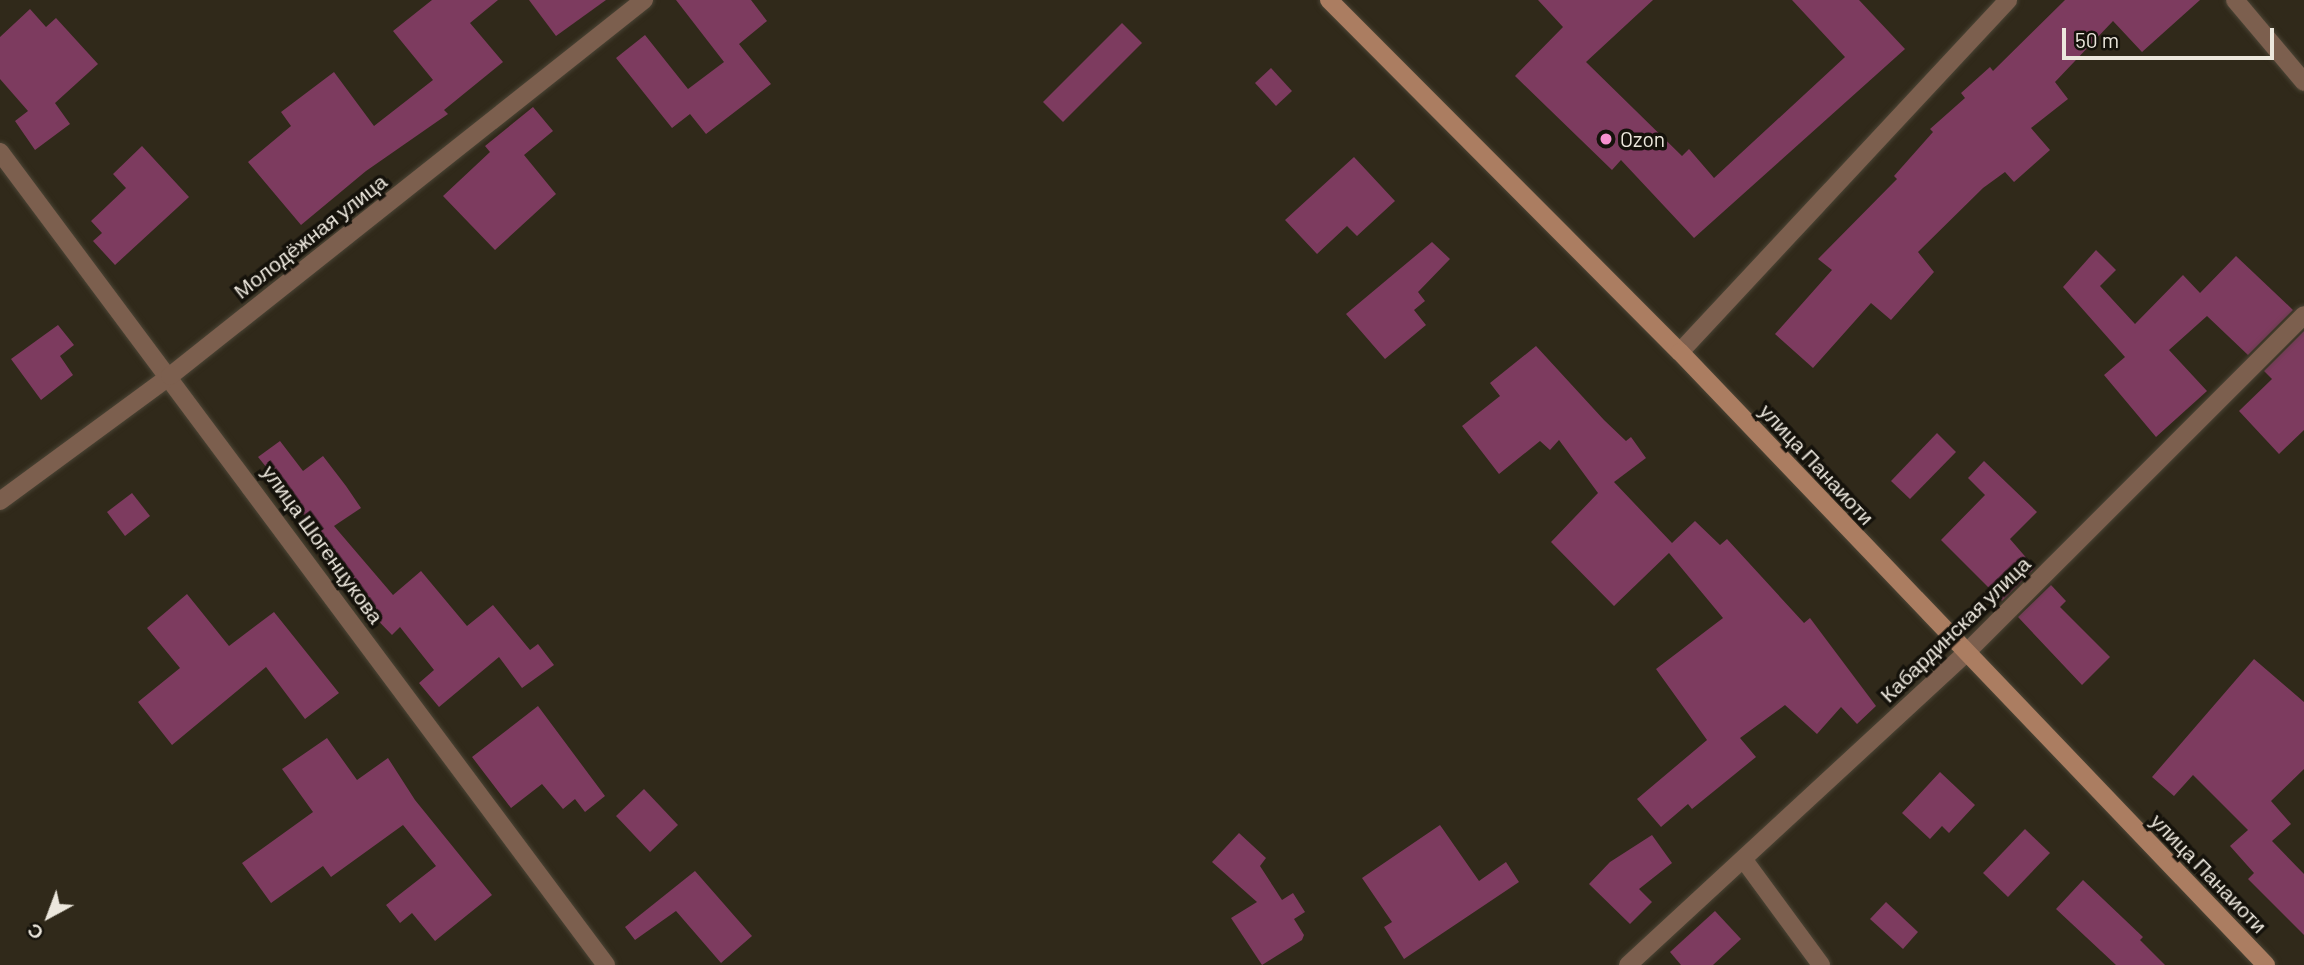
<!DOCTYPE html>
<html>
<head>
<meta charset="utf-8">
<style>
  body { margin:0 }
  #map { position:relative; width:2304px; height:965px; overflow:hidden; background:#30291a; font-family:Barlow,sans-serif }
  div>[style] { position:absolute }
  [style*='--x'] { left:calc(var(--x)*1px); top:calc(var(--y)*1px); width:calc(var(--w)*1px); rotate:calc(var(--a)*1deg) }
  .building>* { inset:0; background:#7d3b5f }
  .roads { filter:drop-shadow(0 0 2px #4a4435) drop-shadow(0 0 2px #4a4435) }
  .street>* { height:18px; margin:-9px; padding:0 9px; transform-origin:9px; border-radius:9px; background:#7c5f4e }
  .secondary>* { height:18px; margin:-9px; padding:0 9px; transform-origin:9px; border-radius:9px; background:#ab7d61 }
  .dots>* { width:19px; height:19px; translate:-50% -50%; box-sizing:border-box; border:4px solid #15120b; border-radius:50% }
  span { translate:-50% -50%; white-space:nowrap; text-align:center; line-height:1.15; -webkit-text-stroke:7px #15120b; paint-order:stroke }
  .poi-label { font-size:21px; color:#ece7dd }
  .left { translate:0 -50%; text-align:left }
  .street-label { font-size:21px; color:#ece7dd }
  .north { position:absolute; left:14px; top:881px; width:70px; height:70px; -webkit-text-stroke:5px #15120b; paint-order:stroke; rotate:221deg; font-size:19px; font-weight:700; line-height:28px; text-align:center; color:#ece7dd }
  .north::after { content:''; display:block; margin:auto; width:24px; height:32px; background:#ece7dd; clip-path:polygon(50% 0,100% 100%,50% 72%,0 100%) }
  .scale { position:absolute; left:2062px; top:28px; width:212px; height:32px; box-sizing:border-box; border:4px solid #ece7dd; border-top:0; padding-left:9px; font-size:21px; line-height:24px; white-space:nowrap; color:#ece7dd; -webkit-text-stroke:5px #15120b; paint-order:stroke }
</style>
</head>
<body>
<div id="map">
  <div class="building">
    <i style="clip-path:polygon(432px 0,498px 0,470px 23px,503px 62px,444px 110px,448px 114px,366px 171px,301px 225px,248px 162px,291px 126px,281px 112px,334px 72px,374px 126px,433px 80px,393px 31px)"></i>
    <i style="clip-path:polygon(529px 0,606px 0,556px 36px)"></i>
    <i style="clip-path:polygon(676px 0,751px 0,767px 21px,739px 44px,771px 84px,706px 134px,690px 114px,672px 128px,616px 58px,645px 35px,688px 89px,724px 62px)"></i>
    <i style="clip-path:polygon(1538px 0,1653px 0,1586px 62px,1682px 156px,1689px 149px,1714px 178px,1845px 57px,1792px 0,1859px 0,1905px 49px,1694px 238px,1621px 160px,1612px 170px,1515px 76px,1563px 27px)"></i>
    <i style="clip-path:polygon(2065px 0,2200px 0,2142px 52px,2113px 21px,2055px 82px,2068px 99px,2031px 128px,2050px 150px,2014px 182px,2005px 172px,1983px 188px,1918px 252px,1934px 272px,1891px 320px,1871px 303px,1813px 368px,1775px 334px,1832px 270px,1818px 259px,1897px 179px,1894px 176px,1933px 132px,1930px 129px,1965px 98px,1961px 93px,1990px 67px,1993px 71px)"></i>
    <i style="clip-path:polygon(30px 9px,46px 27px,56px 18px,98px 64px,55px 103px,70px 124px,35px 150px,15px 121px,28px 111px,0 79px,0 37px)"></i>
    <i style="clip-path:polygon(1122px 23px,1142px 43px,1063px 122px,1043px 102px)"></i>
    <i style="clip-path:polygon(1271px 68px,1292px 91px,1276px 106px,1255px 83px)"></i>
    <i style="clip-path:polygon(533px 107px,553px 131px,524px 155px,556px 194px,495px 250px,443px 196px,490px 152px,485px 146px)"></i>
    <i style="clip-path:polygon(142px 146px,189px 197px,115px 265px,93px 241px,102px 233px,91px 221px,126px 188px,113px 174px)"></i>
    <i style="clip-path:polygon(1354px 157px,1395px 201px,1357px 236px,1347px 226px,1317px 254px,1285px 220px)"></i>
    <i style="clip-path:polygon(1432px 242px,1450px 259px,1418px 292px,1425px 301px,1414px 310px,1426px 325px,1385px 359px,1346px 314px)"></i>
    <i style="clip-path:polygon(2096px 250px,2116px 270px,2100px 286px,2135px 324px,2183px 275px,2200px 293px,2236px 256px,2293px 310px,2248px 355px,2207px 316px,2169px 350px,2207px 391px,2156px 437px,2104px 375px,2125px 357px,2063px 287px)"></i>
    <i style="clip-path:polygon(58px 325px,74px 345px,60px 356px,73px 375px,41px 400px,11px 359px)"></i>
    <i style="clip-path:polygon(2304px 331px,2304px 430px,2279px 454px,2239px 411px,2272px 379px,2264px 371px)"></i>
    <i style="clip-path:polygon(1536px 346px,1604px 420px,1626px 441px,1631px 437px,1646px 458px,1614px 482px,1672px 543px,1695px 521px,1720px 545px,1727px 539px,1804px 623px,1810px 618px,1876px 706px,1857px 724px,1841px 707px,1817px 734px,1785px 705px,1740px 738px,1756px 757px,1692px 809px,1688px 804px,1661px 827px,1637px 799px,1707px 740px,1656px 669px,1723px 618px,1669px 553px,1614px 606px,1551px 542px,1598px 493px,1559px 440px,1550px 450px,1540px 441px,1499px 474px,1462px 426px,1500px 396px,1490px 383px)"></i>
    <i style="clip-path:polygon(1937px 433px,1956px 452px,1910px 499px,1891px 481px)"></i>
    <i style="clip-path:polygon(280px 441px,303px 471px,323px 456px,346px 486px,361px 508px,334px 526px,393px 595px,421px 571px,467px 626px,493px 605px,530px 650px,538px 644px,554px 665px,522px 688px,499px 657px,439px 707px,419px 683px,434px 670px,400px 627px,392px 635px,363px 605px,328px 563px,335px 558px,293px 500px,258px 457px)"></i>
    <i style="clip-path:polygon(1984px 461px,2037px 512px,2010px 539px,2035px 568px,2002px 601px,1941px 540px,1985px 495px,1968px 478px)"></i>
    <i style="clip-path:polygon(132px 493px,150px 516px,125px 536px,107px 512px)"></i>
    <i style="clip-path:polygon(2051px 585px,2066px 601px,2060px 607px,2110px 657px,2082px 685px,2018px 617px)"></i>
    <i style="clip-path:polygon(187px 594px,229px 646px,274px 612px,339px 693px,305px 719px,266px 667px,172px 745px,138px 702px,180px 668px,147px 628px)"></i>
    <i style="clip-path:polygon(2254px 659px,2304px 702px,2304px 769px,2271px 801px,2291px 824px,2272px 841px,2304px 874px,2304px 935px,2248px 879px,2254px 873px,2230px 846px,2248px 830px,2193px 775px,2174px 796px,2152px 777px)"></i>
    <i style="clip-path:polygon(538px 706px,605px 796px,585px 812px,575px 799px,563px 809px,542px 784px,511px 808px,472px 757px)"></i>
    <i style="clip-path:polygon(327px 738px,357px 780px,388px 758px,415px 800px,492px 895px,435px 941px,412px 913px,400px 923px,386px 905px,436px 866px,403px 825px,331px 877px,323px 866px,271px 903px,242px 863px,313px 812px,282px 769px)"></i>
    <i style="clip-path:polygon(1940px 772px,1975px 805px,1949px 833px,1942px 826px,1930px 839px,1902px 813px)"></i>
    <i style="clip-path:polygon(644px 789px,678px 825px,650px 852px,616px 816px)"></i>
    <i style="clip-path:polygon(1440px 825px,1479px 881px,1506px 862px,1519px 882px,1404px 959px,1384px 927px,1392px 922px,1362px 878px)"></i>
    <i style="clip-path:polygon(2025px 829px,2050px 853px,2008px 897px,1983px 873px)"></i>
    <i style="clip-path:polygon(1239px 833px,1266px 858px,1260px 866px,1282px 900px,1293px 893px,1305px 912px,1294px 919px,1304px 935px,1302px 940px,1262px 965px,1231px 918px,1257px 902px,1212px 862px)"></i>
    <i style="clip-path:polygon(1652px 835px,1672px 863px,1639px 889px,1652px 902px,1630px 924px,1589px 884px,1610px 862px)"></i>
    <i style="clip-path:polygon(695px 871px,752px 936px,721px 963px,676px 911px,635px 940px,625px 927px)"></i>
    <i style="clip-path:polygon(2083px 880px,2143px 937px,2140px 940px,2165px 965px,2116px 965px,2056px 909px)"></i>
    <i style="clip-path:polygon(1886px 902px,1918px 932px,1903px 949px,1870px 919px)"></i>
    <i style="clip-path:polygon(1715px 911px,1741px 939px,1713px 965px,1681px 965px,1670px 952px)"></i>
  </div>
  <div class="roads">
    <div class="street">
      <i style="--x:2235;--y:0;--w:107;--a:49.9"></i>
      <i style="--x:0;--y:152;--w:1014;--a:53.3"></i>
      <i style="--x:1680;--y:352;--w:481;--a:-47"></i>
      <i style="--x:0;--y:501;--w:211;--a:-36.3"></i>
      <i style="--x:170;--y:376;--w:605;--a:-38.42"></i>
      <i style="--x:1744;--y:860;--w:130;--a:53.7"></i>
      <i style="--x:1628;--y:965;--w:459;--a:-42.7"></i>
      <i style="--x:1965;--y:654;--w:479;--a:-45"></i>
    </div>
    <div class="secondary">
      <i style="--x:1329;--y:0;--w:497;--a:45.1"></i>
      <i style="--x:1680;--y:352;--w:848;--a:46.29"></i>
    </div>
  </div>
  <div class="dots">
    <i style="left:1606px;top:139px;background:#f690cf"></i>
  </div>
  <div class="poi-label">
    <span class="left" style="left:1620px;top:139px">Ozon</span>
  </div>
  <div class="street-label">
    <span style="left:310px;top:236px;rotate:-38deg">Молодёжная улица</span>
    <span style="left:1817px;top:464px;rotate:47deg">улица Панаиоти</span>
    <span style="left:323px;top:544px;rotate:54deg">улица Шогенцукова</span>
    <span style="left:1955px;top:629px;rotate:-44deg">Кабардинская улица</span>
    <span style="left:2209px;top:873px;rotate:46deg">улица Панаиоти</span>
  </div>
  <div class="north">С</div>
  <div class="scale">50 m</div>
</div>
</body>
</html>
